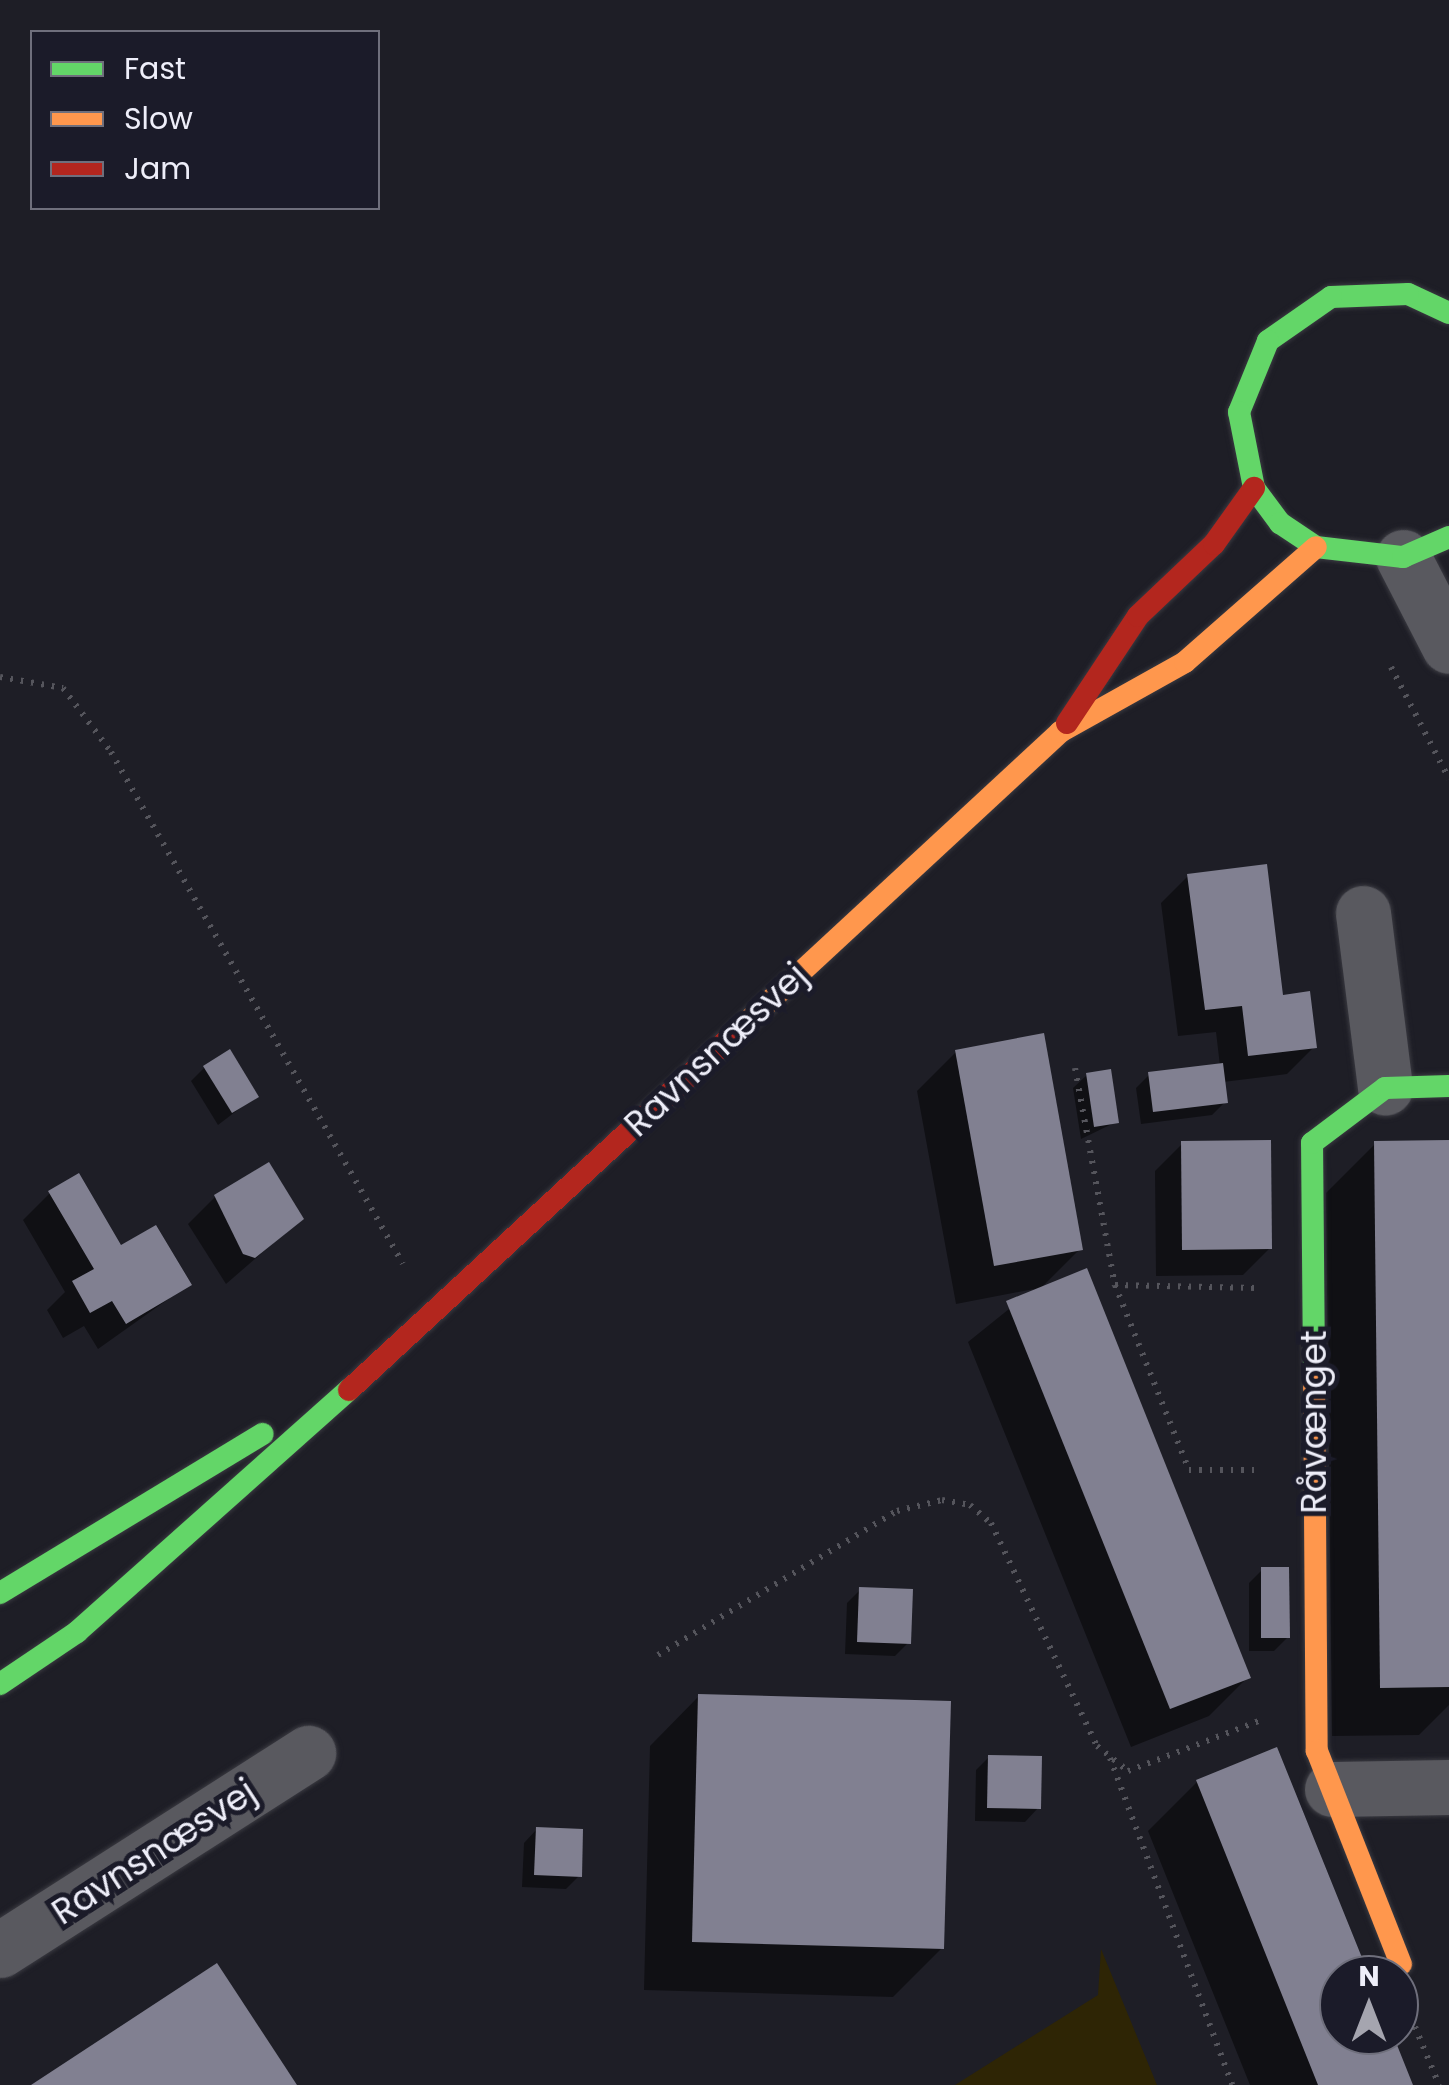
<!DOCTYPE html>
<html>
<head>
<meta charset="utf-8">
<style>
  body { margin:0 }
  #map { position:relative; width:1449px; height:2085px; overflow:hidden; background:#1e1e26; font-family:Poppins,sans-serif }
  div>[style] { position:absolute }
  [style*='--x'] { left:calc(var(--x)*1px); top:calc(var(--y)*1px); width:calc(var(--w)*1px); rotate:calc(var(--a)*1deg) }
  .green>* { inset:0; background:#2e2505 }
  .shadow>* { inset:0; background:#0007 }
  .building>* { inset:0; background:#818091 }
  .path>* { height:6px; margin-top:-3px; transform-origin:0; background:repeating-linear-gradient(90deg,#55555c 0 2.5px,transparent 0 10.5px) }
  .roads { filter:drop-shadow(0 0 2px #3a3a41) drop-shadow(0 0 2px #3a3a41) }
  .street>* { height:55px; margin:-27.5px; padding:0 27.5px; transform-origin:27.5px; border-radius:27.5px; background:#59595f }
  .fast>* { height:22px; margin:-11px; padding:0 11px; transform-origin:11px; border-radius:11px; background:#63d668 }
  .slow>* { height:22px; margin:-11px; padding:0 11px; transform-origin:11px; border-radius:11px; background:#ff974d }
  .jam>* { height:22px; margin:-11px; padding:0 11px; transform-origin:11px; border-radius:11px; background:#b3261e }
  span { translate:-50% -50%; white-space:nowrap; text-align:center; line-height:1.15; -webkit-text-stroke:10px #1b1b29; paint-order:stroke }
  .street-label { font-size:35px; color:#eeeef9 }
  .legend { position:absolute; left:30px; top:30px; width:350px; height:180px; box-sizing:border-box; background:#1b1b29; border:2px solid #6f6f7c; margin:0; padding:12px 18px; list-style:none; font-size:30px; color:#eeeef9 }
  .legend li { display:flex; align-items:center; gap:20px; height:50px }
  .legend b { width:50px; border:2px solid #6f6f7c }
  .north { position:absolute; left:1319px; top:1955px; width:100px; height:100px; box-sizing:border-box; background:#1b1b29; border:2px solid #6f6f7c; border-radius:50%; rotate:0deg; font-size:28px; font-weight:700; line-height:40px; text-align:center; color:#eeeef9 }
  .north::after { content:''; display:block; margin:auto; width:35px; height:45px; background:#a5a5af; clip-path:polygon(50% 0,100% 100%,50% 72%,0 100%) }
</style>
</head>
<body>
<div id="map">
  <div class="green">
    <i style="clip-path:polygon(1101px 1949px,1157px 2085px,955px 2085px,1098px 1995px)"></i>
  </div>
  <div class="shadow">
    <i style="clip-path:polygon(1188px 876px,1314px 1047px,1287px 1074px,1223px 1082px,1225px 1102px,1212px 1115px,1141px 1124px,1136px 1088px,1150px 1074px,1220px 1066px,1216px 1032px,1178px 1036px,1161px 903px)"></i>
    <i style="clip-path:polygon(956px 1052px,1080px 1249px,1039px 1290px,1248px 1677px,1209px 1716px,1131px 1747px,968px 1342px,1034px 1289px,956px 1304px,917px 1091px)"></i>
    <i style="clip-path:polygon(204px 1068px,256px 1096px,218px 1125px,191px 1081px)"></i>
    <i style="clip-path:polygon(1087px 1075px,1116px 1122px,1081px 1139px,1073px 1088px)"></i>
    <i style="clip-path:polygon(1449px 1143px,1449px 1705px,1419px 1735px,1332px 1736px,1326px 1193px,1375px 1144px)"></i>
    <i style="clip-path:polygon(1182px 1144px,1270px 1248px,1243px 1275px,1156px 1276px,1155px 1171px)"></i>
    <i style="clip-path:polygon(50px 1193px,120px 1248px,188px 1285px,98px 1349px,84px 1326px,63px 1338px,47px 1310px,65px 1292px,23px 1220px)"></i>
    <i style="clip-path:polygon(215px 1197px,301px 1219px,226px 1284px,188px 1224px)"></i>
    <i style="clip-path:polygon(1262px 1570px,1288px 1637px,1274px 1651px,1249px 1651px,1249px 1583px)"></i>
    <i style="clip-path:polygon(860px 1590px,908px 1643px,895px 1656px,845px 1654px,847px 1603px)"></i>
    <i style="clip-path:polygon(699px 1696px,942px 1948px,893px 1997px,644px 1990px,650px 1746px)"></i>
    <i style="clip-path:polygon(989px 1757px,1038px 1808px,1025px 1822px,975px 1821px,976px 1770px)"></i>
    <i style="clip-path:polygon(1197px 1782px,1366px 1975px,1339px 1975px,1339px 2035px,1390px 2035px,1410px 2085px,1250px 2085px,1148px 1831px)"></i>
    <i style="clip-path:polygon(537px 1829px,579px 1876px,566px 1889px,522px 1887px,524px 1843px)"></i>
  </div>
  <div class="building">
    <i style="clip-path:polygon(1267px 864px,1283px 995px,1310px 991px,1317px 1048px,1248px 1056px,1242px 1006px,1205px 1010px,1187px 874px)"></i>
    <i style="clip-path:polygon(1044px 1033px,1083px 1250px,994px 1266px,955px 1050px)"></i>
    <i style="clip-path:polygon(230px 1049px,259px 1097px,232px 1113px,203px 1066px)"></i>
    <i style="clip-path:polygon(1223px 1063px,1228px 1103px,1153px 1112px,1148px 1072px)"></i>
    <i style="clip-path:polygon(1111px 1069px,1119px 1123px,1094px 1127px,1086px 1073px)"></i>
    <i style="clip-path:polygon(1271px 1140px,1272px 1249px,1182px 1250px,1181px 1141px)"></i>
    <i style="clip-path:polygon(1449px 1140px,1449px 1687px,1380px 1688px,1374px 1141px)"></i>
    <i style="clip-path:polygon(269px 1162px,304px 1219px,255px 1258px,243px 1254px,214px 1195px)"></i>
    <i style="clip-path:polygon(79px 1173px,121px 1245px,156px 1225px,192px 1285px,126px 1324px,112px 1301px,90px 1313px,72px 1281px,94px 1269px,48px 1191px)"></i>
    <i style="clip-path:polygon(1087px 1268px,1251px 1678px,1170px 1709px,1006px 1301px)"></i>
    <i style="clip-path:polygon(1261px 1567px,1289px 1567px,1290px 1638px,1261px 1638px)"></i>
    <i style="clip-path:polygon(859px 1587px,913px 1589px,911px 1644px,857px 1642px)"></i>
    <i style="clip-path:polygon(698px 1694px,951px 1701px,944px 1949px,692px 1942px)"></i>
    <i style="clip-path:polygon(1277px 1747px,1369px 1975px,1339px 1975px,1339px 2035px,1393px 2035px,1413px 2085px,1318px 2085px,1196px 1780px)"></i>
    <i style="clip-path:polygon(988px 1755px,1042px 1756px,1041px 1809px,987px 1808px)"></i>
    <i style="clip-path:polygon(536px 1827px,583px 1829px,582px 1877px,534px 1875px)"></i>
    <i style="clip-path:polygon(217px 1963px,297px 2085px,31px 2085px)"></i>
  </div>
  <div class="path">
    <i style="--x:1391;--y:667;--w:126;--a:62.6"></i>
    <i style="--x:0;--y:677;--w:64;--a:9.9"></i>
    <i style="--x:63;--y:688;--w:80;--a:53.1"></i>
    <i style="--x:111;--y:752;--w:589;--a:60.3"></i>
    <i style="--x:1075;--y:1068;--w:221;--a:79.6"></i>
    <i style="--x:1115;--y:1285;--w:199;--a:68.2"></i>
    <i style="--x:1189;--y:1470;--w:70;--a:0"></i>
    <i style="--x:1115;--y:1285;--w:142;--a:1.2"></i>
    <i style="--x:658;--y:1655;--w:279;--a:-31.1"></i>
    <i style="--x:897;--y:1511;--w:46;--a:-13.7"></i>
    <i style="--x:942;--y:1500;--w:28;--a:10"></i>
    <i style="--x:970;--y:1505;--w:28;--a:41"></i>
    <i style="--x:991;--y:1523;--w:247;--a:64.6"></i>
    <i style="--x:1097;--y:1746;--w:40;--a:39"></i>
    <i style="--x:1128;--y:1771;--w:140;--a:-20.9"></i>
    <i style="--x:1110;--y:1758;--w:349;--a:69.5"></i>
    <i style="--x:1411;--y:2017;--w:74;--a:67.6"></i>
  </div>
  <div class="roads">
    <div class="street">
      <i style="--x:1403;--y:557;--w:100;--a:62.7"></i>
      <i style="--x:1363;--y:913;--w:176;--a:82.8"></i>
      <i style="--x:1332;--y:1789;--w:117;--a:-1"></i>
      <i style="--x:0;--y:1950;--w:366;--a:-32.6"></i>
    </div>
    <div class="fast">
      <i style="--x:1449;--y:313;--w:45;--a:-155.1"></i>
      <i style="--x:1408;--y:294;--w:77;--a:177.8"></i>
      <i style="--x:1331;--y:297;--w:77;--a:145.1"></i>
      <i style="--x:1268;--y:341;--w:77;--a:112.2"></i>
      <i style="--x:1239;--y:412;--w:77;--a:78.8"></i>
      <i style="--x:1254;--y:488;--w:44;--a:53.4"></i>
      <i style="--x:1280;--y:523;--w:43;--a:33.7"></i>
      <i style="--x:1316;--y:547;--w:88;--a:6.6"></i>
      <i style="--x:1403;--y:557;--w:50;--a:-23.5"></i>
      <i style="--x:1314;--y:1369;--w:226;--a:-90.5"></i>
      <i style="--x:1312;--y:1143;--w:91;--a:-37"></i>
      <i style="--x:1385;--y:1088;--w:64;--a:-1.8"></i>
      <i style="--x:0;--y:1593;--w:307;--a:-31.2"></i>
      <i style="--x:0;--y:1684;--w:93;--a:-34"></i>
      <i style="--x:77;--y:1632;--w:364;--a:-41.7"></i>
    </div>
    <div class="slow">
      <i style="--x:746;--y:1023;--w:428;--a:-42.8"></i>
      <i style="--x:1060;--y:732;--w:143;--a:-29.2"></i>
      <i style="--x:1185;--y:662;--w:174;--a:-41.3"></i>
      <i style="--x:1314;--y:1369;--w:382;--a:89.6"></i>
      <i style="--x:1317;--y:1751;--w:229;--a:68.5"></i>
    </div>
    <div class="jam">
      <i style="--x:1067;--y:723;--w:128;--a:-56.4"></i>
      <i style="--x:1138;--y:616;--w:105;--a:-43.5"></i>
      <i style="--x:1214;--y:544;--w:69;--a:-54.5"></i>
      <i style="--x:349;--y:1390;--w:541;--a:-42.75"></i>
    </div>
  </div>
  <div class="street-label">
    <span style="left:716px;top:1050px;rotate:-43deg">Ravnsnæsvej</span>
    <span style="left:1314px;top:1422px;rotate:-90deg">Råvænget</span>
    <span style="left:154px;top:1852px;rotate:-33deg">Ravnsnæsvej</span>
  </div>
  <ul class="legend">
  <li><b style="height:12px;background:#63d668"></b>Fast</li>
  <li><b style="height:12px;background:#ff974d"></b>Slow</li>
  <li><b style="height:12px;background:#b3261e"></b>Jam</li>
  </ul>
  <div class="north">N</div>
</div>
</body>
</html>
